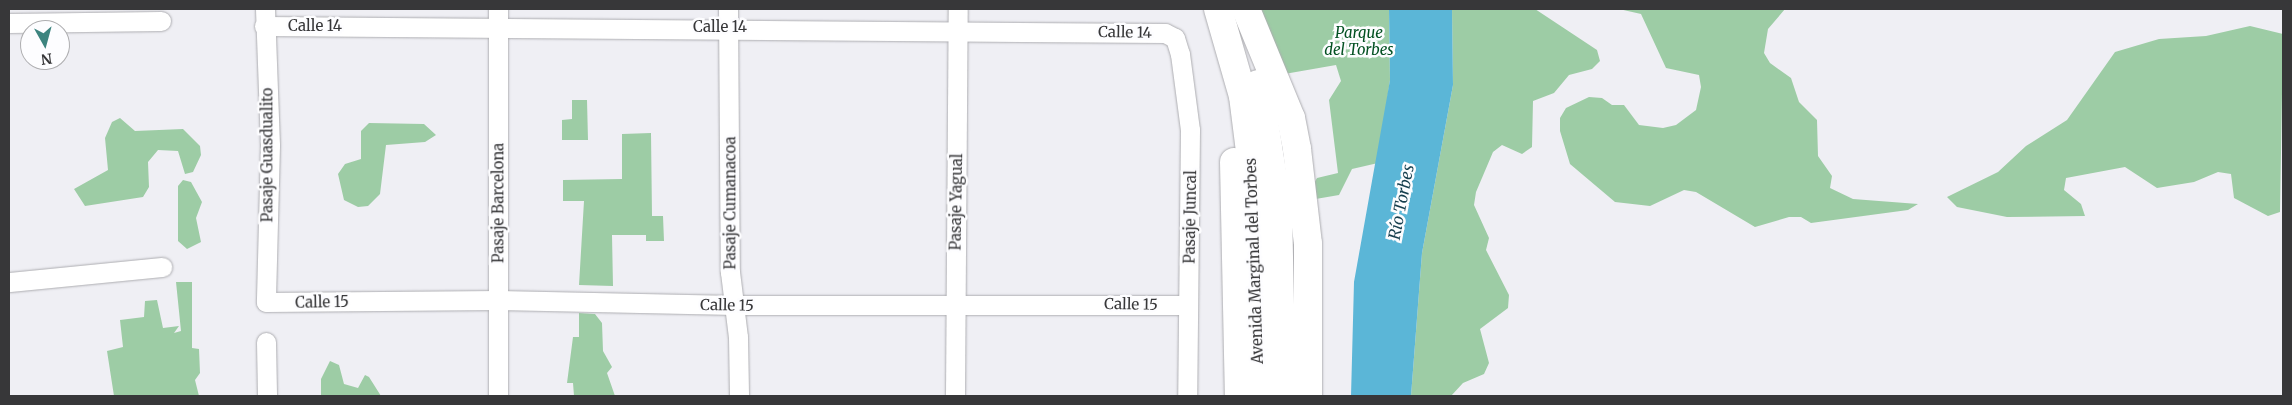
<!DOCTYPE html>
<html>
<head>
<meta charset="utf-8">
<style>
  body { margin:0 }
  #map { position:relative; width:2292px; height:405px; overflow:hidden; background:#efeff4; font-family:Merriweather,serif }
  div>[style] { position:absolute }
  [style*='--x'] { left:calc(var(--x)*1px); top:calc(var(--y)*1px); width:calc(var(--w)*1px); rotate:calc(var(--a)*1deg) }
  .green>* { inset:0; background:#9dcca5 }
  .water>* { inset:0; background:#5bb6d7 }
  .roads { filter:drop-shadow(0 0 1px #adadb1) drop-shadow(0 0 1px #adadb1) }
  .street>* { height:19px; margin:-9.5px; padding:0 9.5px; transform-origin:9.5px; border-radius:9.5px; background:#fff }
  .highway>* { height:28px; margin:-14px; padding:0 14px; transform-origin:14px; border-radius:14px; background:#fff }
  span { translate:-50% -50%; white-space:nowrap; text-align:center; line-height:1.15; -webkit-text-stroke:5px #fdfdff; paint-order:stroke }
  .street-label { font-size:15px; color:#373739 }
  .park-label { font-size:15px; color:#035122; font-style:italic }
  .water-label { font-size:16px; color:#173f4e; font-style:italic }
  .frame { position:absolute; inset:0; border:10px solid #373739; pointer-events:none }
  .north { position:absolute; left:20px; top:20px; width:50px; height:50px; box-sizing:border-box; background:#fdfdff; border:1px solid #aeaeb0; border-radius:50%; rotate:173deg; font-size:14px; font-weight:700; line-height:20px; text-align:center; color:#373739 }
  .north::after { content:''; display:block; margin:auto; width:18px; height:22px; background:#3d847f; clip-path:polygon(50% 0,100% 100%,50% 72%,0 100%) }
</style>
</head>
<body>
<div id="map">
  <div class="green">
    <i style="clip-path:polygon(1246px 9px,1389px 9px,1390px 80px,1378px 163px,1352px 169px,1339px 195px,1304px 201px,1317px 178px,1338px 173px,1329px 100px,1341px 81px,1336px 65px,1273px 76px)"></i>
    <i style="clip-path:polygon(1452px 9px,1535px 9px,1597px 50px,1600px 61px,1592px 69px,1569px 75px,1554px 93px,1533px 101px,1532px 147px,1522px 154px,1502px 145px,1493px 152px,1476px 192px,1474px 205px,1489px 238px,1486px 250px,1509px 295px,1508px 308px,1480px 329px,1489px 363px,1484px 374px,1463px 383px,1451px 396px,1411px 396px,1422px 253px,1453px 85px)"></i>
    <i style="clip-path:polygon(1619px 9px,1785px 9px,1768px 29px,1764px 53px,1770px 63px,1791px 78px,1799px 102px,1817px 120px,1818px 156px,1832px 176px,1830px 188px,1853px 199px,1918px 204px,1908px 210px,1811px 223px,1801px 217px,1789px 217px,1755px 227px,1696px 192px,1684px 190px,1650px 206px,1615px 202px,1570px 164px,1560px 131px,1560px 118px,1566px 108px,1589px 97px,1602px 98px,1612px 105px,1624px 105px,1639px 125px,1663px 128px,1676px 125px,1696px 110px,1701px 87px,1699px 75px,1666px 68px,1641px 14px)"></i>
    <i style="clip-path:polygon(2250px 26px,2283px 34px,2280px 212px,2268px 216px,2234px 198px,2231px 174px,2218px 172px,2194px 182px,2157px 188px,2125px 167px,2066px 178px,2064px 190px,2081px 204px,2085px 216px,2007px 217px,1957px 207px,1947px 197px,1998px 172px,2026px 146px,2067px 120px,2115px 52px,2159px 39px,2206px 36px)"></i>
    <i style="clip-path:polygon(572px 100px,587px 100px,588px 140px,562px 140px,562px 120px,572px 119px)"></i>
    <i style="clip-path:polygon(120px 118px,135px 131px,183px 129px,200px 146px,201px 155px,193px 172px,185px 174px,178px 151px,158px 150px,148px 162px,149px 187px,143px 197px,85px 206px,74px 189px,108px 170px,105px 138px,112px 122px)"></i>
    <i style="clip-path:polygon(369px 123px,424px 124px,436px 135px,425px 142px,386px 145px,380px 194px,368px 206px,358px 207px,344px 200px,338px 174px,345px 164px,361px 159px,361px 131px)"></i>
    <i style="clip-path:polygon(651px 133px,652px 216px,663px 216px,664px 241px,646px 241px,646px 235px,612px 235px,613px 286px,579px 285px,584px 201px,563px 201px,563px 180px,622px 179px,622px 134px)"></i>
    <i style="clip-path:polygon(183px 180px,191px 182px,202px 202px,196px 218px,201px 242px,187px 249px,178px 241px,178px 186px)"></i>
    <i style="clip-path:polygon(176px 282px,192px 282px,192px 348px,199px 349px,200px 373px,195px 380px,199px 396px,114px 396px,107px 351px,123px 347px,120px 320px,144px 317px,145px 301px,157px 300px,163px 328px,179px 326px,174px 333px,181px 331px)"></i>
    <i style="clip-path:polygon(579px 313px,595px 314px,602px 323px,603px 351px,612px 367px,607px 373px,615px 396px,574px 396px,573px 383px,567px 383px,573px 337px,579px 337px)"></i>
    <i style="clip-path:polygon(330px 361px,339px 365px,344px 384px,358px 388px,365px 375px,369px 377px,381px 396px,321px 396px,321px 379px)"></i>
  </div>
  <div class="water">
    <i style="clip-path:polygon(1389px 9px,1452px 9px,1453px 85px,1422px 253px,1411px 396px,1351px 396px,1354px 282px,1390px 80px)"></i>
  </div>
  <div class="roads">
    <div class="street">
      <i style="--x:265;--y:9;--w:136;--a:87.9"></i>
      <i style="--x:270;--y:145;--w:157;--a:91.5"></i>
      <i style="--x:266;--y:302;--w:232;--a:-0.5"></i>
      <i style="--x:498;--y:300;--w:237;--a:1.2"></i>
      <i style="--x:735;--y:305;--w:453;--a:0"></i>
      <i style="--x:728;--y:9;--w:263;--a:89.6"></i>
      <i style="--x:730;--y:272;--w:65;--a:83"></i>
      <i style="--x:738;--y:337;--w:59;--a:89"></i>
      <i style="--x:9;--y:23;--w:152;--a:-0.8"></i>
      <i style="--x:264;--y:26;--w:901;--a:0.45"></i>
      <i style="--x:1165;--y:33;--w:11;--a:27"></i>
      <i style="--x:1175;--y:38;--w:17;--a:73"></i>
      <i style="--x:1180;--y:54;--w:77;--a:82.5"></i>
      <i style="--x:1190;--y:130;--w:266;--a:90.6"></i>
      <i style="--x:9;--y:282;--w:154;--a:-5.6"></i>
      <i style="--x:266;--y:342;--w:54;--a:88.9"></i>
      <i style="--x:498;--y:396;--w:387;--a:-90"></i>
      <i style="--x:955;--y:396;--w:387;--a:-89.6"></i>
    </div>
    <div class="highway">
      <i style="--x:1218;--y:9;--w:91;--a:74"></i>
      <i style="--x:1243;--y:96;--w:64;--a:82.8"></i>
      <i style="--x:1251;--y:159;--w:237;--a:88.1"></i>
      <i style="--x:1246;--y:9;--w:118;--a:67.6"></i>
      <i style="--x:1291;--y:118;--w:32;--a:79"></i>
      <i style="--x:1297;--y:149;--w:96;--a:83.4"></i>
      <i style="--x:1308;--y:244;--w:152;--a:90"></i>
      <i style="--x:1258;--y:84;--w:127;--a:80.9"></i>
      <i style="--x:1278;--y:209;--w:187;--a:88.8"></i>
      <i style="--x:1234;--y:162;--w:234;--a:88.8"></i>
    </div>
  </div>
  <div class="street-label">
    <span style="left:315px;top:26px">Calle 14</span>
    <span style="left:720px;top:27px">Calle 14</span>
    <span style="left:1125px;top:32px;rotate:1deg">Calle 14</span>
    <span style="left:267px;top:155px;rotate:-90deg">Pasaje Guasdualito</span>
    <span style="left:956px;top:202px;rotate:-89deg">Pasaje Yagual</span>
    <span style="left:498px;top:203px;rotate:-90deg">Pasaje Barcelona</span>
    <span style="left:730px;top:203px;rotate:-90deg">Pasaje Cumanacoa</span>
    <span style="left:1190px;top:217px;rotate:-89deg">Pasaje Juncal</span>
    <span style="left:1254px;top:261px;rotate:-92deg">Avenida Marginal del Torbes</span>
    <span style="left:322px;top:302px;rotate:-1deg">Calle 15</span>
    <span style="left:1131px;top:304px;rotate:1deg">Calle 15</span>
    <span style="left:727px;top:305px;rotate:1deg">Calle 15</span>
  </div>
  <div class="park-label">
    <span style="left:1359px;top:41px">Parque<br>del Torbes</span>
  </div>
  <div class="water-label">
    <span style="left:1401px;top:202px;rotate:-79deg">Río Torbes</span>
  </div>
  <div class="frame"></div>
  <div class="north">N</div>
</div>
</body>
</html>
